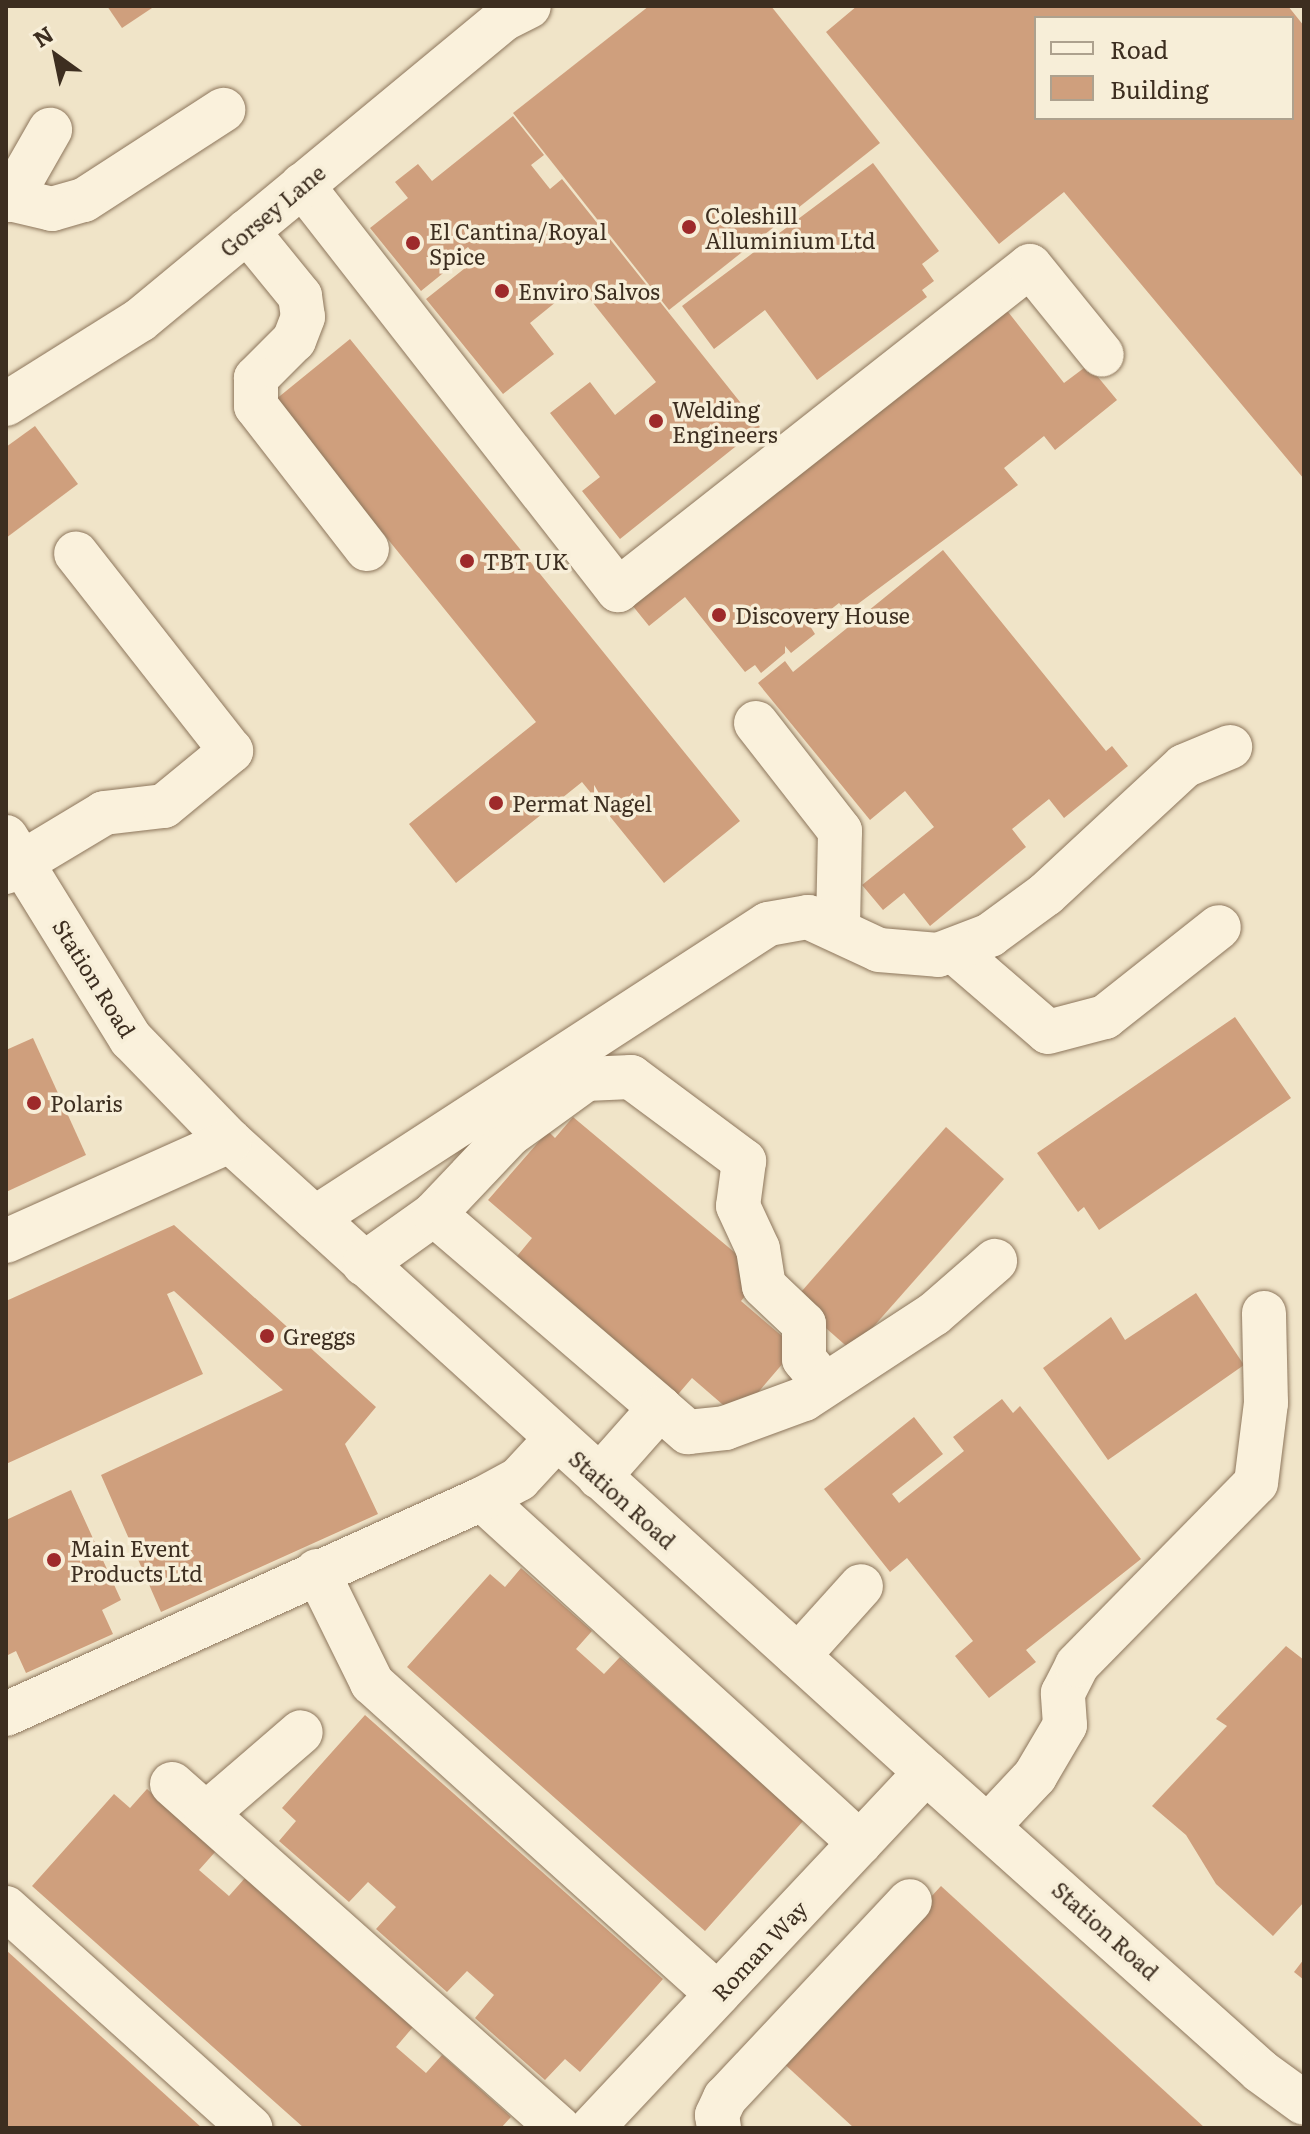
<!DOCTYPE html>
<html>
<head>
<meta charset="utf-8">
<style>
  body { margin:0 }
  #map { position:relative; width:1310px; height:2134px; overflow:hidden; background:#f0e4c8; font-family:Literata,serif }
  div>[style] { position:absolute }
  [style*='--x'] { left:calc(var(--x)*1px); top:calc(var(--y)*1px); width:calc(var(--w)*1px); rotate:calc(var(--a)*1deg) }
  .building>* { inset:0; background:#cf9f7d }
  .roads { filter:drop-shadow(0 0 2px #8d765c) drop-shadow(0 0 2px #8d765c) }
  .minor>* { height:44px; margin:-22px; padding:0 22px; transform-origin:22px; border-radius:22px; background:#faf1dc }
  .dots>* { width:22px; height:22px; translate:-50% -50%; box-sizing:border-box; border:4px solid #f7eed8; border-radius:50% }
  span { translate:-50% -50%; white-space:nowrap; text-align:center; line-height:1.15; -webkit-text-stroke:7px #f7eed8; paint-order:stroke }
  .street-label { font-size:22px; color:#3d2e20 }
  .poi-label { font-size:22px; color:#3d2e20 }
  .left { translate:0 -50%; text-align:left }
  .frame { position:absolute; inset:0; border:8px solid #3d2e20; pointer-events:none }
  .legend { position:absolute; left:1034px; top:16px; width:260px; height:104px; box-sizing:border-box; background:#f7eed8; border:2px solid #ada18e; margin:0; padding:10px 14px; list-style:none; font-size:24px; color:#3d2e20 }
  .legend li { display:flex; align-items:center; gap:16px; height:40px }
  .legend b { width:40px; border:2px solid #ada18e }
  .north { position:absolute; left:16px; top:16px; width:80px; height:80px; -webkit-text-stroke:6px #f7eed8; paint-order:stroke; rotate:327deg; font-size:22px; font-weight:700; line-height:32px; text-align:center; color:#3d2e20 }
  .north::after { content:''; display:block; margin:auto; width:28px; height:36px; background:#3d2e20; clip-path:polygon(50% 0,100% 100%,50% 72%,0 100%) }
</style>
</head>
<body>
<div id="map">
  <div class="building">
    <i style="clip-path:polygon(107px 6px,155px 6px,122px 28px)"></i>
    <i style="clip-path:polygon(649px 6px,771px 6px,880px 143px,669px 310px,513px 113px)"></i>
    <i style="clip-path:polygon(evenodd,857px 6px,1288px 6px,1304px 26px,1304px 479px,1064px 192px,999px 244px,826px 32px,857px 6px,1036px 18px,1292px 18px,1292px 118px,1036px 118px,1036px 18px)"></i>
    <i style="clip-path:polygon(513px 116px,544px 155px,531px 165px,550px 189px,562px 179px,760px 427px,620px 539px,582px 491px,600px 477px,550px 413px,590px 382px,615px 415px,656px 382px,578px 284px,530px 323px,554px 354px,503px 394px,426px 299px,474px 261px,472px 252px,468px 247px,455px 257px,458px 261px,421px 291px,370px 228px,408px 198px,395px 182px,418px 164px,432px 181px)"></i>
    <i style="clip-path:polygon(873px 163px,939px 251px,922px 264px,934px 281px,922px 290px,927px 297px,817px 380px,765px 310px,714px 349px,682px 306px)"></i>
    <i style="clip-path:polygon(1005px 308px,1064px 383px,1088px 365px,1117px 400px,1055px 450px,1044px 436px,1004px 468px,1018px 485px,847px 612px,839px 603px,810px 626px,815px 634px,791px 653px,785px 646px,785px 653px,761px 673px,755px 665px,745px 672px,685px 597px,649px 626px,632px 605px)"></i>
    <i style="clip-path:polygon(350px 339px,740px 821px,664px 883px,582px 782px,456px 883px,409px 824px,536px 722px,275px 400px)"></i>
    <i style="clip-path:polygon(35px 426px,78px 484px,6px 538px,6px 447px)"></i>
    <i style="clip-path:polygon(943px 550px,1106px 751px,1112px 746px,1128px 766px,1064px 818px,1049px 799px,1012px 829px,1026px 847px,930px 926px,904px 893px,883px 910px,862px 885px,934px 827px,905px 791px,870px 820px,758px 683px,785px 661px,793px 672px)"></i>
    <i style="clip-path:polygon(1235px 1017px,1291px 1098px,1099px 1230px,1084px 1207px,1078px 1212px,1037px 1153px)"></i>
    <i style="clip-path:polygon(33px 1038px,86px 1155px,6px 1192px,6px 1050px)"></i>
    <i style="clip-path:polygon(573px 1117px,752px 1267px,767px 1270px,741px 1301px,796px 1348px,737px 1417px,692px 1378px,674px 1399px,513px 1261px,532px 1238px,488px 1200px,548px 1131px,555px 1138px)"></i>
    <i style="clip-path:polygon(946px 1127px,1004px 1179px,852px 1351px,794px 1300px)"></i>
    <i style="clip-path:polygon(174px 1225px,376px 1407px,345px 1444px,378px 1514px,161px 1612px,101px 1475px,283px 1390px,174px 1291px,167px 1294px,203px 1374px,6px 1464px,6px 1301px)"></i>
    <i style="clip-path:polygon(1196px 1293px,1244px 1365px,1108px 1460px,1043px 1368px,1111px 1317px,1125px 1340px)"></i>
    <i style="clip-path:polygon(1002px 1399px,1013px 1413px,1020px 1406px,1141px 1559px,1026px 1650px,1036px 1662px,989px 1698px,955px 1656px,973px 1641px,907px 1558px,890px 1572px,824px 1489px,914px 1417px,943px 1454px,892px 1494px,899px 1503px,964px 1451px,953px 1437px)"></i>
    <i style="clip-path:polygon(71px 1490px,121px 1600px,102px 1610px,113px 1634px,26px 1673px,16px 1651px,6px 1656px,6px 1520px)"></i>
    <i style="clip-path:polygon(521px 1568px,592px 1631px,576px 1649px,604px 1674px,620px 1657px,804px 1820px,705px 1931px,407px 1667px,490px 1574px,505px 1587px)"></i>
    <i style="clip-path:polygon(1286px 1646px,1304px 1660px,1304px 1902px,1273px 1936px,1216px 1884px,1186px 1835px,1152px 1806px,1227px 1726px,1216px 1719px)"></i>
    <i style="clip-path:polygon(365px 1715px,663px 1979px,580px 2072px,565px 2059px,545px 2080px,475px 2018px,494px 1995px,467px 1971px,447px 1992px,376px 1929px,396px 1907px,368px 1882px,349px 1902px,279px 1841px,296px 1821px,282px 1808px)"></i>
    <i style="clip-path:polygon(147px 1789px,216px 1851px,199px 1870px,229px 1896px,245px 1878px,413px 2027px,396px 2047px,426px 2073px,442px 2055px,511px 2117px,501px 2128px,304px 2128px,32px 1886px,114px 1794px,130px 1808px)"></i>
    <i style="clip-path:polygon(941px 1886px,1205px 2128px,854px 2128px,780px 2060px)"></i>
    <i style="clip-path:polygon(6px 1950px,202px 2128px,6px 2128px)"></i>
    <i style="clip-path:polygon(1304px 1959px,1304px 1980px,1294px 1972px)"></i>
  </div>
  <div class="roads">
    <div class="minor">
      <i style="--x:302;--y:185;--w:514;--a:52.04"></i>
      <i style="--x:618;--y:590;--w:524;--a:-38.18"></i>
      <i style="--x:1030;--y:266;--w:114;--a:51"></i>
      <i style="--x:6;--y:198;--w:47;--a:13.4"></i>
      <i style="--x:52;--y:209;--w:33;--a:-16"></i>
      <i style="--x:84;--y:200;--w:166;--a:-32.9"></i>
      <i style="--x:10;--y:200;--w:81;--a:-60.3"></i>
      <i style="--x:247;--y:231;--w:84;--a:50.8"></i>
      <i style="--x:300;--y:296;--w:21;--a:82"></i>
      <i style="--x:303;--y:317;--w:25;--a:111"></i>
      <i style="--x:294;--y:340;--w:54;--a:135"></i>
      <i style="--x:256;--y:378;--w:28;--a:90"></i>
      <i style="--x:256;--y:406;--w:181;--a:52.2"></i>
      <i style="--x:6;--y:404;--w:158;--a:-32.1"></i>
      <i style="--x:140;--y:320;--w:470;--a:-39.6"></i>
      <i style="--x:502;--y:20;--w:30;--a:-27"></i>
      <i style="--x:756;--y:723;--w:137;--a:52.1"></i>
      <i style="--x:840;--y:831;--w:99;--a:91.2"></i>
      <i style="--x:6;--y:837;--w:238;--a:58.3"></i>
      <i style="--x:131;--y:1039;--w:142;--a:45.9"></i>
      <i style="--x:230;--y:1141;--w:939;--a:42.2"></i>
      <i style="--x:926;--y:1772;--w:448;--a:41.8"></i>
      <i style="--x:1260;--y:2071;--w:54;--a:36"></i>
      <i style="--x:6;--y:872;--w:114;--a:-31"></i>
      <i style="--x:104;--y:813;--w:60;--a:-6.7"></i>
      <i style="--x:164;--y:806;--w:87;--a:-39.4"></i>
      <i style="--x:231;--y:751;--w:251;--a:-128.1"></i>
      <i style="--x:953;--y:950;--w:125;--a:40.8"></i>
      <i style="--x:1048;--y:1032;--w:59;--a:-14.7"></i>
      <i style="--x:1105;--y:1017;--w:145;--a:-38.3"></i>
      <i style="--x:434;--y:1214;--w:110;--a:-46.5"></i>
      <i style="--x:510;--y:1134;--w:94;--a:-35.9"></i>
      <i style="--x:586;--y:1079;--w:45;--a:-2.5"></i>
      <i style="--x:631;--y:1077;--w:141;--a:36.6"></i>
      <i style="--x:744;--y:1161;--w:45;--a:97.6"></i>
      <i style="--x:738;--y:1206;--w:47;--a:65.1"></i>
      <i style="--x:758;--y:1249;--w:37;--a:81"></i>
      <i style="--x:764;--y:1286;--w:55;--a:43.5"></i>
      <i style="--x:804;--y:1324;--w:35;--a:90"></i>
      <i style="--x:804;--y:1359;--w:33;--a:51"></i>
      <i style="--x:315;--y:1218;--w:540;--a:-32.98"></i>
      <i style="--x:768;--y:924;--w:41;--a:-9.9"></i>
      <i style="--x:808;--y:917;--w:78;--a:24.9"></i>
      <i style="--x:879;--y:950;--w:59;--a:4.8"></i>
      <i style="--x:938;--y:955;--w:56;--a:-21"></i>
      <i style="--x:990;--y:935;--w:69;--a:-36.2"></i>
      <i style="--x:1046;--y:894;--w:188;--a:-42.8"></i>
      <i style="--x:1184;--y:766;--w:50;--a:-22.4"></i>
      <i style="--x:6;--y:1241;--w:245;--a:-24.1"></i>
      <i style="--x:364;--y:1264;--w:86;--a:-35.5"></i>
      <i style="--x:434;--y:1214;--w:298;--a:40.6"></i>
      <i style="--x:660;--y:1408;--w:92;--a:131.5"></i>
      <i style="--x:660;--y:1408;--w:37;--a:41"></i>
      <i style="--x:688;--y:1432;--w:37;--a:-6"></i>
      <i style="--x:725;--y:1428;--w:84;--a:-20.2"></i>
      <i style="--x:804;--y:1399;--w:155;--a:-33.2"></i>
      <i style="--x:934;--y:1314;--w:81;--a:-41"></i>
      <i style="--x:482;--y:1499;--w:511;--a:42.3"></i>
      <i style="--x:317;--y:1571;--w:125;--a:63.8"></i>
      <i style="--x:372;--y:1683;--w:465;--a:42"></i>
      <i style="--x:798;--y:1656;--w:94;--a:-48"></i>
      <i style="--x:6;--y:1714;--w:522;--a:-24.31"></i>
      <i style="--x:482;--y:1499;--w:42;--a:-28.4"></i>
      <i style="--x:519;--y:1479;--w:54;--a:-47.2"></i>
      <i style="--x:172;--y:1784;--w:518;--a:41.63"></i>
      <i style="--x:206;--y:1814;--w:125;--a:-40.8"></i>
      <i style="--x:990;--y:1824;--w:66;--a:-46.8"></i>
      <i style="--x:1035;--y:1776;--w:59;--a:-59.5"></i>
      <i style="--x:1065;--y:1725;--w:32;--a:-94"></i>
      <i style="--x:1063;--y:1693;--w:31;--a:-63"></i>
      <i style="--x:1077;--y:1665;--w:255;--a:-45.5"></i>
      <i style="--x:1256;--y:1483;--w:81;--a:-82.9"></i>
      <i style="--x:1266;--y:1403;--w:90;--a:-91.3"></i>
      <i style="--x:6;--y:1908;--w:329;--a:42"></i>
      <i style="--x:592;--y:2128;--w:488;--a:-46.8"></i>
      <i style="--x:719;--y:2128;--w:13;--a:-99"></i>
      <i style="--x:717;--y:2115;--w:19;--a:-65"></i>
      <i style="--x:725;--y:2098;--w:270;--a:-46.8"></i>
    </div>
  </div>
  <div class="dots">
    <i style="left:689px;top:227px;background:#9e2a2b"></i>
    <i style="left:413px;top:243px;background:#9e2a2b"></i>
    <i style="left:502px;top:291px;background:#9e2a2b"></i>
    <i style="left:656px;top:421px;background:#9e2a2b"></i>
    <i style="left:467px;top:561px;background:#9e2a2b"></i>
    <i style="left:719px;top:615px;background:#9e2a2b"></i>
    <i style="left:496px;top:803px;background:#9e2a2b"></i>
    <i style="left:34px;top:1103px;background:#9e2a2b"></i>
    <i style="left:267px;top:1336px;background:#9e2a2b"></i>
    <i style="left:54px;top:1560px;background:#9e2a2b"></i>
  </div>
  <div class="street-label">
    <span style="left:272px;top:210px;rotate:-40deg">Gorsey Lane</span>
    <span style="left:95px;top:978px;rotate:58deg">Station Road</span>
    <span style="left:623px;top:1499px;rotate:42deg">Station Road</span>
    <span style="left:1106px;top:1930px;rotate:42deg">Station Road</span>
    <span style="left:759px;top:1950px;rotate:-47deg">Roman Way</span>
  </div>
  <div class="poi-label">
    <span class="left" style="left:705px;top:227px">Coleshill<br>Alluminium Ltd</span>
    <span class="left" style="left:429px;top:243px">El Cantina/Royal<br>Spice</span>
    <span class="left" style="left:518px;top:291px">Enviro Salvos</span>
    <span class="left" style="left:672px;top:421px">Welding<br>Engineers</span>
    <span class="left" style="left:483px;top:561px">TBT UK</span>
    <span class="left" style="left:735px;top:615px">Discovery House</span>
    <span class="left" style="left:512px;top:803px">Permat Nagel</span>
    <span class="left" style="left:50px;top:1103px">Polaris</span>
    <span class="left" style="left:283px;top:1336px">Greggs</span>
    <span class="left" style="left:70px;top:1560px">Main Event<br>Products Ltd</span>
  </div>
  <div class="frame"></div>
  <ul class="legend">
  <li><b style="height:10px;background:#faf1dc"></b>Road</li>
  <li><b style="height:22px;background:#cf9f7d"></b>Building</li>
  </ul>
  <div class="north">N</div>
</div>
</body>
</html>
